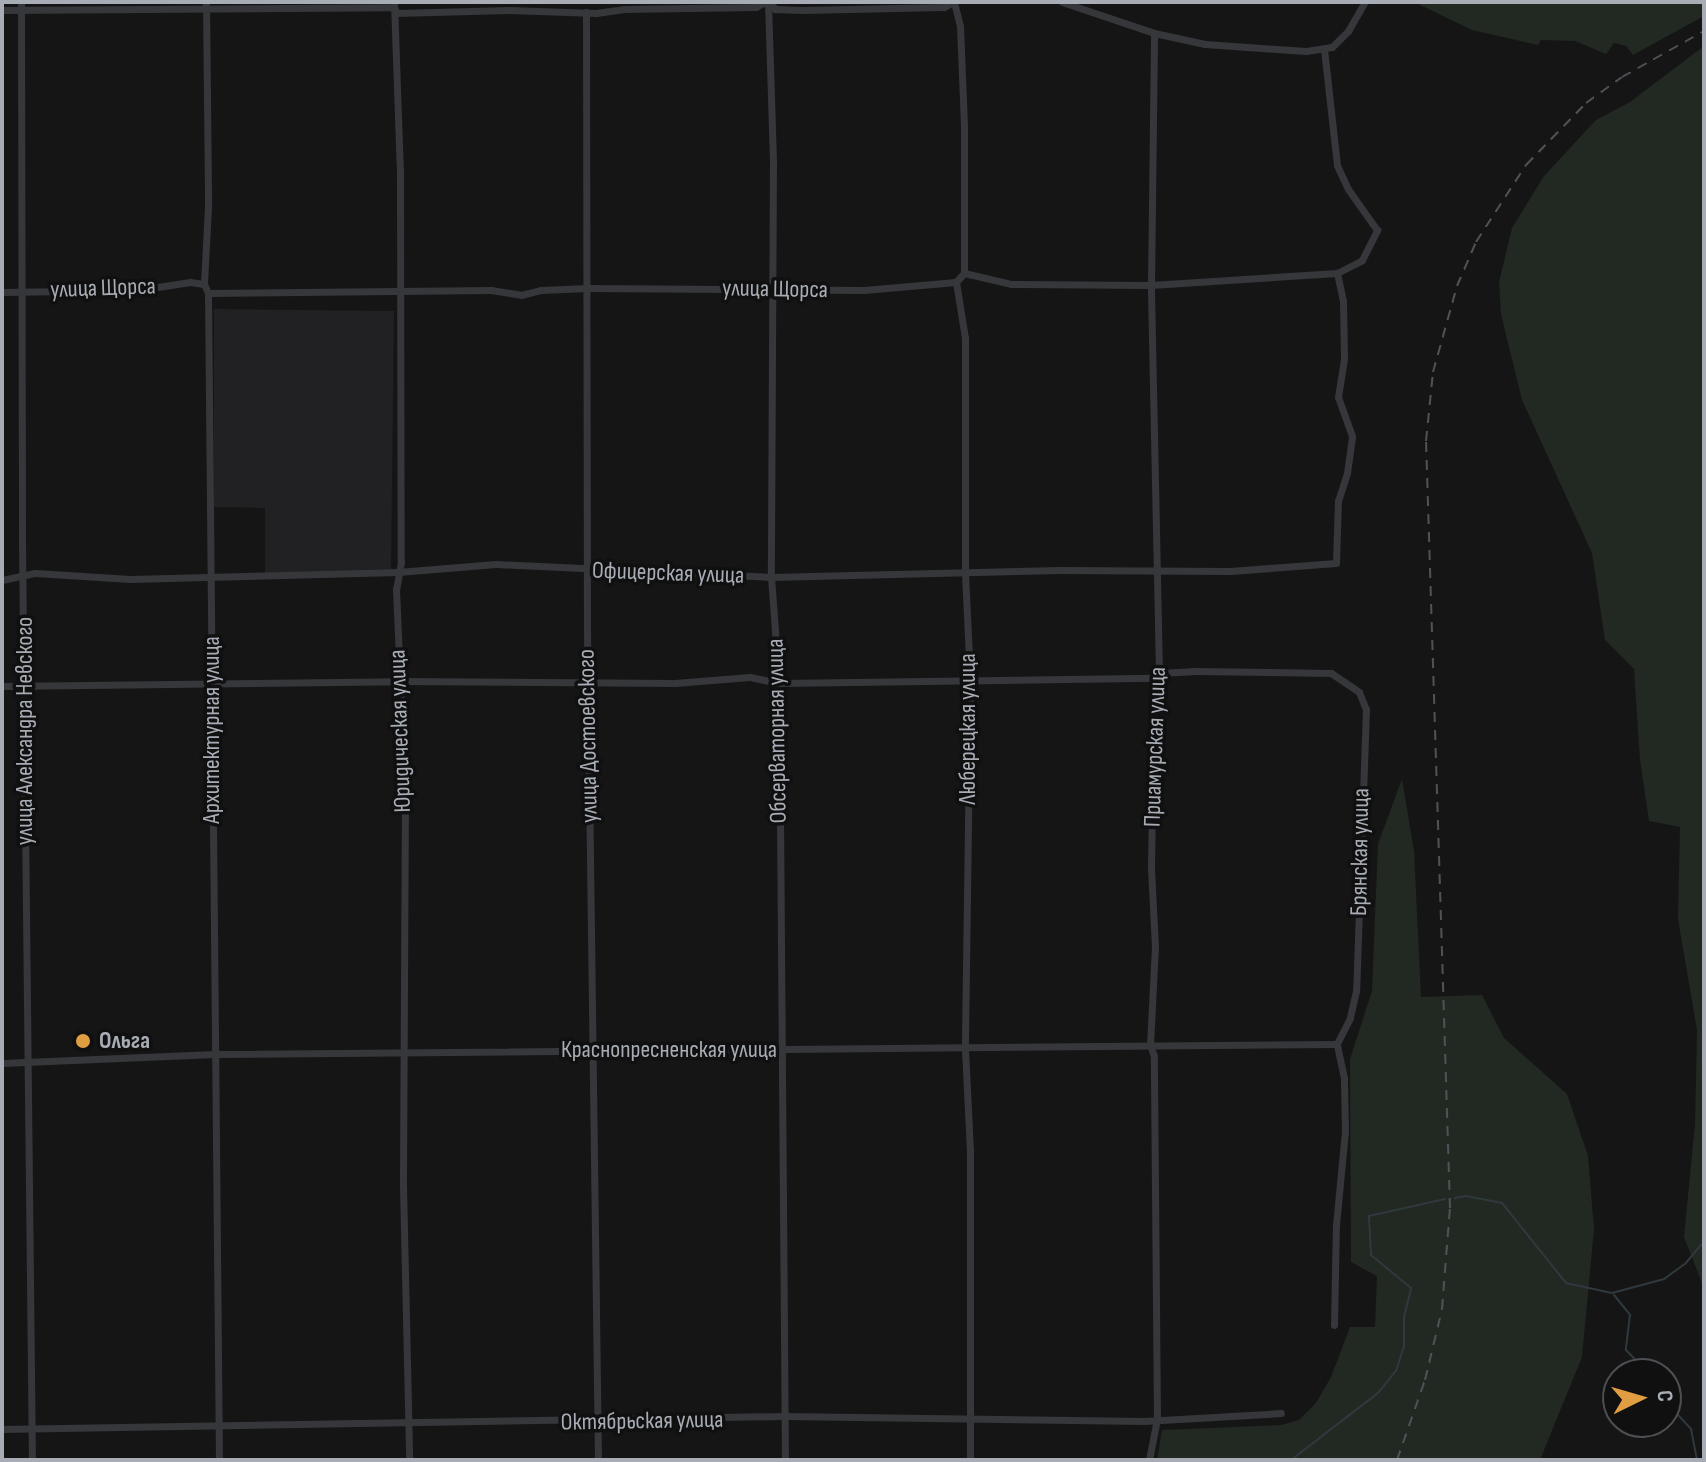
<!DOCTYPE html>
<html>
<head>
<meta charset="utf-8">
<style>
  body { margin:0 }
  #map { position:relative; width:1706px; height:1462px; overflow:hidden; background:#151516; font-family:"Sofia Sans Condensed",sans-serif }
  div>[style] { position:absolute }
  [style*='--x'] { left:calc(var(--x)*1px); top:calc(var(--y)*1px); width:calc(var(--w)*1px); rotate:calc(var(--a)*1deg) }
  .built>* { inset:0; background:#212123 }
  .green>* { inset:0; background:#212922 }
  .stream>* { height:2px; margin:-1px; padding:0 1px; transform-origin:1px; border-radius:1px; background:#2f393e }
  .street>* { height:7px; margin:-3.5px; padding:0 3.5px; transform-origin:3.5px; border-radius:3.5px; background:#36373b }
  .rail>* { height:2px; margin-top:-1px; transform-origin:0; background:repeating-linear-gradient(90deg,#4f5256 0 10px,transparent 0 18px) }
  .dots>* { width:22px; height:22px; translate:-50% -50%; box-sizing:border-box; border:4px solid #101011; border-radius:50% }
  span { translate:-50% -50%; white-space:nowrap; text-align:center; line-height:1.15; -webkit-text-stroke:7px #101011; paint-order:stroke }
  .street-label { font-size:24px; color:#a8adb5 }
  .poi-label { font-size:24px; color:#a8adb5; font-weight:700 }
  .left { translate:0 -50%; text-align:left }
  .frame { position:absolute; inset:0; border:4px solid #a8adb5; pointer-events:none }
  .north { position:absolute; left:1602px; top:1358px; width:80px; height:80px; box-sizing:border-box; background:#101011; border:2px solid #4d4f53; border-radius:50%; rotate:85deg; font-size:22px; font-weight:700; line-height:32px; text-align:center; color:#a8adb5 }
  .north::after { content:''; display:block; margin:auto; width:28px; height:36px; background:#e19d42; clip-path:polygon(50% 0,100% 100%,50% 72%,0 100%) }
</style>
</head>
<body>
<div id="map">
  <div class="built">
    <i style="clip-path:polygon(214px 309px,394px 311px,391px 569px,265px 573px,265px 508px,214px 507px)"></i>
  </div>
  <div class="green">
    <i style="clip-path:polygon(1414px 2px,1704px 2px,1704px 16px,1633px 55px,1626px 46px,1614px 43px,1606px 54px,1575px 41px,1541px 40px,1538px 45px,1472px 30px)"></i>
    <i style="clip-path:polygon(1704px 46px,1704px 1288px,1684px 1237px,1695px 1124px,1697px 1030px,1678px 919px,1680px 827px,1649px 821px,1640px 760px,1634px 669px,1605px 640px,1592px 553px,1522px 400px,1501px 314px,1499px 282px,1512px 228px,1544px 176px,1596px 120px,1630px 102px)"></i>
    <i style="clip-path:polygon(1402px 779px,1414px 851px,1421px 997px,1482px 995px,1504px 1038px,1567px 1094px,1588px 1156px,1594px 1229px,1582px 1357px,1540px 1460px,1157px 1460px,1162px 1430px,1281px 1425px,1299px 1420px,1316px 1403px,1331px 1377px,1350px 1327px,1375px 1327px,1377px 1276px,1351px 1262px,1350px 1059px,1372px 991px,1378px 844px)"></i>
  </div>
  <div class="stream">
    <i style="--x:1455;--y:1198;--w:11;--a:-10"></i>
    <i style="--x:1466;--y:1196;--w:37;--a:11"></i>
    <i style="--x:1502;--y:1203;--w:102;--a:51.3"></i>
    <i style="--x:1566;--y:1283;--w:47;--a:12.3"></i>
    <i style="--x:1612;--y:1293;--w:54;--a:-15.1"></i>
    <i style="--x:1664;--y:1279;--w:26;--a:-36"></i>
    <i style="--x:1685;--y:1264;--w:30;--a:-50"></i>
    <i style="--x:1614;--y:1295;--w:26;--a:51"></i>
    <i style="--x:1630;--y:1315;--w:35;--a:97"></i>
    <i style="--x:1626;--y:1350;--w:33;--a:46"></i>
    <i style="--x:1666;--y:1402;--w:37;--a:47"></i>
    <i style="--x:1691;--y:1429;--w:32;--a:79"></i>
    <i style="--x:1291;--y:1460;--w:110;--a:-37.6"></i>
    <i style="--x:1378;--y:1393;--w:28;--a:-51"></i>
    <i style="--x:1396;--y:1371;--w:25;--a:-72"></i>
    <i style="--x:1404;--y:1347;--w:30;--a:-90"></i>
    <i style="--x:1404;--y:1317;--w:30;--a:-76"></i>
    <i style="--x:1411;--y:1288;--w:52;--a:-140.5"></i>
    <i style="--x:1371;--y:1255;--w:39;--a:-93"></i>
    <i style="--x:1369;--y:1216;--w:78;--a:-12.6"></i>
  </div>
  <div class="street">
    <i style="--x:21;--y:2;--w:539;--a:89.89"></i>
    <i style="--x:22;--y:541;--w:919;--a:89.38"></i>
    <i style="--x:206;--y:2;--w:205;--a:89.4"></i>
    <i style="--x:208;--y:207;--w:77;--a:93"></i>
    <i style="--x:204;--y:284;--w:10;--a:66"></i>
    <i style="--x:208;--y:293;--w:1167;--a:89.46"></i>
    <i style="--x:394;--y:2;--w:168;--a:88"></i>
    <i style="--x:400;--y:170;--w:392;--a:89.9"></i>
    <i style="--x:401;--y:562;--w:27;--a:100"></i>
    <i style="--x:396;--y:589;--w:206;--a:87.5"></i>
    <i style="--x:405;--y:795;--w:391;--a:90.3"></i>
    <i style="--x:403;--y:1186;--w:274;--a:88.7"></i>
    <i style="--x:768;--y:2;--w:160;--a:88.2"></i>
    <i style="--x:773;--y:162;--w:415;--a:90.3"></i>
    <i style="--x:771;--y:577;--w:106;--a:85.7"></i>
    <i style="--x:779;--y:683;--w:777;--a:89.56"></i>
    <i style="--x:770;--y:2;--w:9;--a:54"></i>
    <i style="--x:775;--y:9;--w:27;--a:2"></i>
    <i style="--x:802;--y:10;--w:142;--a:-1.2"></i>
    <i style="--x:944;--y:7;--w:10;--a:-29"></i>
    <i style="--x:954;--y:2;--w:25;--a:76"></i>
    <i style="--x:960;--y:26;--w:100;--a:87.7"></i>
    <i style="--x:964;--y:126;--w:147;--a:90"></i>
    <i style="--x:964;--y:273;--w:12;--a:132"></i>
    <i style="--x:956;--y:282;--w:57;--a:80.9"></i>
    <i style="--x:965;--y:338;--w:235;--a:90"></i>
    <i style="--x:965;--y:573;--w:108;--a:87.3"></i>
    <i style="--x:970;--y:681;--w:368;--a:90.8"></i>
    <i style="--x:965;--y:1049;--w:102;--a:87.2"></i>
    <i style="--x:970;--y:1151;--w:309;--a:90"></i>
    <i style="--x:1062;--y:2;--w:97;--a:18.6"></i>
    <i style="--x:1154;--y:33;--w:52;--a:12.2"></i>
    <i style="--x:1205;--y:44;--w:101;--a:4"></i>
    <i style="--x:1306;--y:51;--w:26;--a:-9"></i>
    <i style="--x:1332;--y:47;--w:23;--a:-45"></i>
    <i style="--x:1348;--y:31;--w:34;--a:-60"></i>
    <i style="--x:2;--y:10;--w:392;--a:-0.4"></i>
    <i style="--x:394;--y:7;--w:6;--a:72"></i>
    <i style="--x:396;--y:13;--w:113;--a:-1.5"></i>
    <i style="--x:509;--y:10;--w:87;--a:2"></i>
    <i style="--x:596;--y:13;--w:27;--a:-8"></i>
    <i style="--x:623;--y:9;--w:133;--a:-0.9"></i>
    <i style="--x:756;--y:7;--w:10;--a:-29"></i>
    <i style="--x:586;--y:12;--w:619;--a:89.91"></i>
    <i style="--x:587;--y:631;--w:829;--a:89.24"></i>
    <i style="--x:2;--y:292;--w:136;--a:-0.8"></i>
    <i style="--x:138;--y:290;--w:53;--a:-8.7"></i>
    <i style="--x:190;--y:282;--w:14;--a:8"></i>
    <i style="--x:208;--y:293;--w:283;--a:-0.6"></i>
    <i style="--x:491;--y:290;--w:30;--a:9"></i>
    <i style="--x:521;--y:295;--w:21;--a:-14"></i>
    <i style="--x:541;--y:290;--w:47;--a:-2.4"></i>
    <i style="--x:588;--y:288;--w:276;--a:0.4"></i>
    <i style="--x:864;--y:290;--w:92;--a:-5"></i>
    <i style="--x:956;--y:282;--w:12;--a:-48"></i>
    <i style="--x:964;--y:273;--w:48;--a:13.2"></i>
    <i style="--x:1011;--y:284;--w:140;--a:0.4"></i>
    <i style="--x:1151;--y:285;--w:186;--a:-3.7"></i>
    <i style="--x:1337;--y:273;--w:28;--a:-27"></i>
    <i style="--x:1362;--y:260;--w:34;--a:-63"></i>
    <i style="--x:1377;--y:230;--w:50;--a:-125.3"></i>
    <i style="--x:1348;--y:189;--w:26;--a:-115"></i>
    <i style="--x:1337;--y:165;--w:116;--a:-96.4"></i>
    <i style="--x:2;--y:580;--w:34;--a:-12"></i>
    <i style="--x:35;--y:573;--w:95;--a:3.6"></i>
    <i style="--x:130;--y:579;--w:268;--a:-1.5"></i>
    <i style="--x:398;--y:572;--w:98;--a:-4.7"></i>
    <i style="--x:496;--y:564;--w:275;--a:2.7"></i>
    <i style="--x:771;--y:577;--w:289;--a:-1.4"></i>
    <i style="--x:1060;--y:570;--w:170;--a:0.3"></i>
    <i style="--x:1230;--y:571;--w:106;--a:-4.3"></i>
    <i style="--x:1336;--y:563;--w:62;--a:-88.2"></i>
    <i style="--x:1338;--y:501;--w:29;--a:-72"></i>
    <i style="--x:1347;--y:473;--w:37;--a:-82"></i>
    <i style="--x:1352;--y:436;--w:41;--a:-109.7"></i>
    <i style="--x:1338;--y:397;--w:39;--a:-81"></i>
    <i style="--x:1344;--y:358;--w:57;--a:-91"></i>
    <i style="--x:1343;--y:301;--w:29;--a:-102"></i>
    <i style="--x:2;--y:686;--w:398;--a:-0.7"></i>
    <i style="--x:400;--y:681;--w:275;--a:0.4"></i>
    <i style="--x:675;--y:683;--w:75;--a:-4.6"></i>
    <i style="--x:750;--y:677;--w:30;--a:12"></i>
    <i style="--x:779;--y:683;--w:375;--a:-0.8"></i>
    <i style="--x:1154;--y:678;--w:7;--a:-45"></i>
    <i style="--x:1159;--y:673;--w:33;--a:-3"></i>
    <i style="--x:1192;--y:671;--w:139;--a:0.8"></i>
    <i style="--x:1331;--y:673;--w:34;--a:34"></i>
    <i style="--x:1359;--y:692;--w:18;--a:68"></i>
    <i style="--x:1366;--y:709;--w:282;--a:92"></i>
    <i style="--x:1356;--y:991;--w:28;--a:103"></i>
    <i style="--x:1350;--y:1018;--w:29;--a:117"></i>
    <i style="--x:2;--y:1063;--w:213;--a:-2.4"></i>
    <i style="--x:215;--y:1054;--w:1122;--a:-0.51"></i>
    <i style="--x:1334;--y:1325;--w:100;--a:-88.9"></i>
    <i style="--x:1336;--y:1225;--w:93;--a:-84.5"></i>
    <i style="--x:1345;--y:1132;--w:54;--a:-91.1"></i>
    <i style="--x:1344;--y:1078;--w:35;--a:-102"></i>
    <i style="--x:2;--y:1429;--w:782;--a:-0.95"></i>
    <i style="--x:784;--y:1416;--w:360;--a:0.8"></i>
    <i style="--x:1144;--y:1421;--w:137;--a:-3.3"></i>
    <i style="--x:1149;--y:1460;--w:42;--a:-79"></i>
    <i style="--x:1157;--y:1419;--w:363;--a:-90.5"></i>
    <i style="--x:1154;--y:1056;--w:12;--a:-110"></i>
    <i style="--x:1150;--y:1045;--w:98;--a:-87.1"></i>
    <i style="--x:1155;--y:947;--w:79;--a:-92.9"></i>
    <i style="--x:1151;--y:868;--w:190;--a:-89.1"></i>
    <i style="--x:1154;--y:678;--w:7;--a:-45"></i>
    <i style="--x:1159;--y:673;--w:388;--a:-91.2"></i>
    <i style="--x:1151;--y:285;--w:252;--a:-89.3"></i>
  </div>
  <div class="rail">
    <i style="--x:1397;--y:1460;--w:85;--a:-70.7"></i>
    <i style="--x:1425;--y:1380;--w:73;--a:-76.5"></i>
    <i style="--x:1442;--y:1309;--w:101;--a:-85.5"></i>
    <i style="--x:1450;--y:1208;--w:767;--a:-91.79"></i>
    <i style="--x:1426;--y:441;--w:69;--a:-84.2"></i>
    <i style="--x:1433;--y:372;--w:89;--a:-74.4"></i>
    <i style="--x:1457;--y:286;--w:48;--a:-66.6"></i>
    <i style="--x:1476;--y:242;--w:92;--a:-57"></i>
    <i style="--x:1526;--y:165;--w:86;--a:-45.9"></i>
    <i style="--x:1586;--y:103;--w:44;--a:-35.8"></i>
    <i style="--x:1622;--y:77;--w:94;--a:-29.3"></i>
  </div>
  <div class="dots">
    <i style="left:83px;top:1041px;background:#e19d42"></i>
  </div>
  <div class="street-label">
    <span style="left:103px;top:288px;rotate:-2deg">улица Щорса</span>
    <span style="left:775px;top:289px;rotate:1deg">улица Щорса</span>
    <span style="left:668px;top:573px;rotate:2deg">Офицерская улица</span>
    <span style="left:968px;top:729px;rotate:-90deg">Люберецкая улица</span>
    <span style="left:212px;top:730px;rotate:-90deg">Архитектурная улица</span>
    <span style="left:25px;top:731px;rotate:-90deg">улица Александра Невского</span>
    <span style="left:400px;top:731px;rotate:-92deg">Юридическая улица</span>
    <span style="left:777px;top:731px;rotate:-91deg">Обсерваторная улица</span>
    <span style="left:588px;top:736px;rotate:-91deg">улица Достоевского</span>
    <span style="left:1155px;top:747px;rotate:-88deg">Приамурская улица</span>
    <span style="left:1360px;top:852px;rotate:-89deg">Брянская улица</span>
    <span style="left:669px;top:1050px">Краснопресненская улица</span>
    <span style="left:642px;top:1421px;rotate:-1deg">Октябрьская улица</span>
  </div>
  <div class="poi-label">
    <span class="left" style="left:99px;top:1041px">Ольга</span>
  </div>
  <div class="frame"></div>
  <div class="north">С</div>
</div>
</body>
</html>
